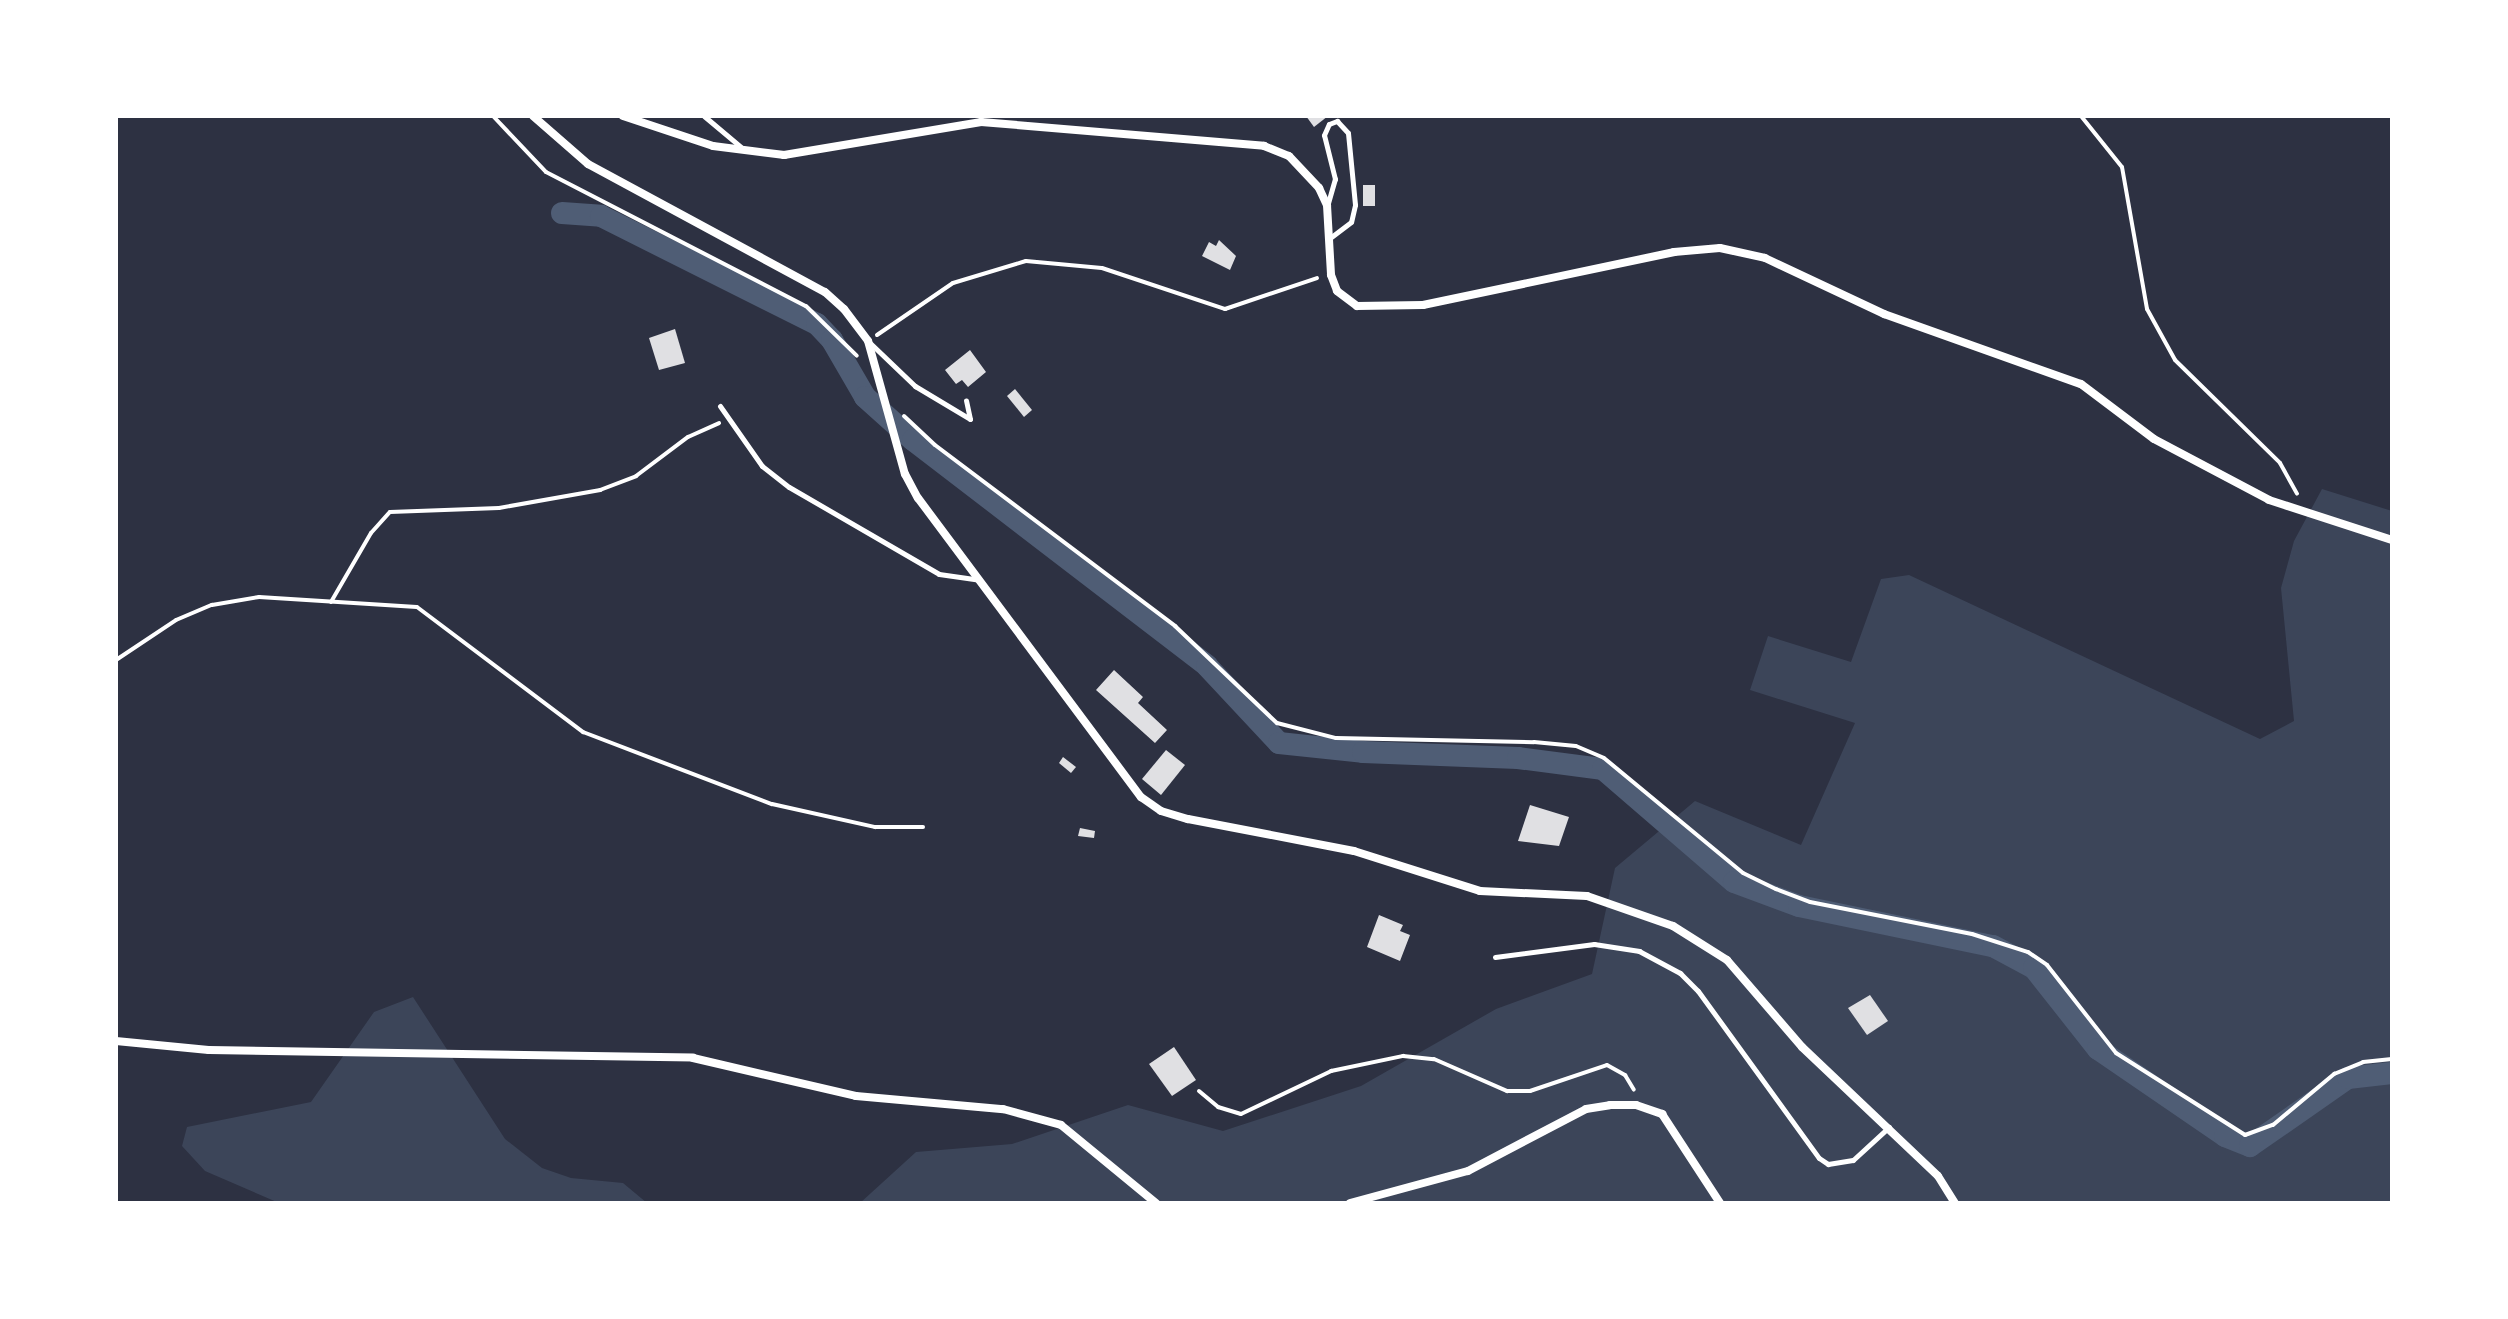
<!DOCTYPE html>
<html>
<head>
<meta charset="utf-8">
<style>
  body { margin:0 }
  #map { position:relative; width:2508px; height:1319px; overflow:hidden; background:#2d3142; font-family:Figtree,sans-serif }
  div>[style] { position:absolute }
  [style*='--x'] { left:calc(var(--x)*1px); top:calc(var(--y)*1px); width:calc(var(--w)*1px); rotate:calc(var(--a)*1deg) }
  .green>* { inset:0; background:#3c4559 }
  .canal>* { height:22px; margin:-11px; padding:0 11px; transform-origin:11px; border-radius:11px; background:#4f5d75 }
  .building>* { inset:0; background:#e0e0e3 }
  .path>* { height:4px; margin:-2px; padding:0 2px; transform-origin:2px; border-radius:2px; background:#fff }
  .service>* { height:5px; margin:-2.5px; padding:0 2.5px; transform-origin:2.5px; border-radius:2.5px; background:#fff }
  .minor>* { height:8px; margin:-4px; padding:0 4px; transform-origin:4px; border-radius:4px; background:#fff }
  span { translate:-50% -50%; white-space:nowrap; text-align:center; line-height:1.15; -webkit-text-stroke:7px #fff; paint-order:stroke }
  .frame { position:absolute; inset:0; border:118px solid #fff; pointer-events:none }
</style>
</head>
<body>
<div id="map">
  <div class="green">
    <i style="clip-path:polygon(2322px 489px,2392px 511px,2392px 1203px,860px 1203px,916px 1152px,1012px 1144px,1128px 1105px,1223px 1131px,1361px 1086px,1496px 1009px,1592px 974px,1615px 868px,1695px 801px,1801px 845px,1855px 723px,1750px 690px,1768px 636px,1851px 662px,1881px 579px,1909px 575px,2260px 739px,2294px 721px,2281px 588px,2294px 541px)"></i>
    <i style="clip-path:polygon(413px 997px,505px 1139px,542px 1168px,571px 1178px,623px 1183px,647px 1203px,279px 1203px,205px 1171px,182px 1146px,187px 1127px,311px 1102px,374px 1012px)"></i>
  </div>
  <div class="canal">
    <i style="--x:562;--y:213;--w:39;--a:4"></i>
    <i style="--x:601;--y:216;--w:241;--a:26.6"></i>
    <i style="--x:817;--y:324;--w:22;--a:47"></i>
    <i style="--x:832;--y:340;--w:66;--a:59.9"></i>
    <i style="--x:865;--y:397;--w:64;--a:41.9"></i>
    <i style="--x:913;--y:440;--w:371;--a:37.5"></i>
    <i style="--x:1207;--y:666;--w:105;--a:46.9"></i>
    <i style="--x:1279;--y:743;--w:84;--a:6.1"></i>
    <i style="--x:1363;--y:752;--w:155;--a:2.2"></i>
    <i style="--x:1518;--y:758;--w:86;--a:7.4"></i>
    <i style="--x:1603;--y:769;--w:173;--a:40.8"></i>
    <i style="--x:1734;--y:882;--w:69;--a:20.3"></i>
    <i style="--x:1799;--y:906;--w:198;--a:11.7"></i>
    <i style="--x:1993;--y:946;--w:47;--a:28.2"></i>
    <i style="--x:2034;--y:968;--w:103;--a:51.7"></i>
    <i style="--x:2098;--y:1049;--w:154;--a:34.4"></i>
    <i style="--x:2225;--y:1136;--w:27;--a:22"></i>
    <i style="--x:2250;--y:1146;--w:119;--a:-34.8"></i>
    <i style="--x:2348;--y:1078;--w:44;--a:-6.5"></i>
  </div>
  <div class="building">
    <i style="clip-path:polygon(1306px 116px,1328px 116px,1314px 127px)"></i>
    <i style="clip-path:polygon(1363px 185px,1375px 185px,1375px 206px,1363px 206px)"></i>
    <i style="clip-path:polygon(1219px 240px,1236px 256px,1230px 270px,1202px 256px,1209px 242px,1216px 246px)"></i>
    <i style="clip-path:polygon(675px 329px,685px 363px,659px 370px,649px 338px)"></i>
    <i style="clip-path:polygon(970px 350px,986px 372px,968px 387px,962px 380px,956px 384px,945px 370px)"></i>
    <i style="clip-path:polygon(1015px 389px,1032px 410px,1024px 417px,1007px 396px)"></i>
    <i style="clip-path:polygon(1114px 670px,1143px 697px,1138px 703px,1167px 730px,1155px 743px,1096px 690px)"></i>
    <i style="clip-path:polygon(1166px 750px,1185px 765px,1161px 795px,1142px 779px)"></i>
    <i style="clip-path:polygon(1063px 757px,1076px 767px,1071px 773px,1059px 763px)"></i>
    <i style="clip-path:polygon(1530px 805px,1569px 817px,1559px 846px,1518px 841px)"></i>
    <i style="clip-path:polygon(1080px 828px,1095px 831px,1094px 838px,1078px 836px)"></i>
    <i style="clip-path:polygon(1379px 915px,1403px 925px,1400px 931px,1410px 935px,1400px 961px,1367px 947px)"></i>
    <i style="clip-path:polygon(1870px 995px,1888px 1021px,1867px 1035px,1848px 1008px)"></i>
    <i style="clip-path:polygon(1174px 1047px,1196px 1080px,1172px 1096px,1149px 1064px)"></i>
  </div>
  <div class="path">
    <i style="--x:493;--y:116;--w:77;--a:46.6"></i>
    <i style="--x:546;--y:172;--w:292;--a:27.3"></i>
    <i style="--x:806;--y:306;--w:71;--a:44.4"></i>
    <i style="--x:2081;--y:116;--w:65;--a:51.2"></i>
    <i style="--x:2122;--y:167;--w:144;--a:80"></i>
    <i style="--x:2147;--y:309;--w:58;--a:61.2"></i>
    <i style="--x:2175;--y:360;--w:147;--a:44.4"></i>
    <i style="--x:2280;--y:463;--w:35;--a:61"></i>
    <i style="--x:877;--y:335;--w:92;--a:-34.4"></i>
    <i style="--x:953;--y:283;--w:76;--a:-16.8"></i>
    <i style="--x:1026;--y:261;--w:76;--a:5.3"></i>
    <i style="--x:1102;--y:268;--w:130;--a:18.4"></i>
    <i style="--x:1225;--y:309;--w:97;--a:-18.6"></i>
    <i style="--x:904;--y:416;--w:42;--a:43.1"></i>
    <i style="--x:935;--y:445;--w:301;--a:37"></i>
    <i style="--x:1175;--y:626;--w:141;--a:43.6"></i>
    <i style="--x:1277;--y:723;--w:61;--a:14.3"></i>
    <i style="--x:1336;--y:738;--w:198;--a:1.2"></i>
    <i style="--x:1534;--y:742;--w:42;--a:5.4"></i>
    <i style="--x:1576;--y:746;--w:30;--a:23"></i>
    <i style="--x:1604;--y:758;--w:180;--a:39.6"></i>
    <i style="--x:1743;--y:873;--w:37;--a:26"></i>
    <i style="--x:1776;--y:889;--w:36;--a:21"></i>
    <i style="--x:1810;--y:902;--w:165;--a:11.2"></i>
    <i style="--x:1972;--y:934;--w:59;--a:17.8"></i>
    <i style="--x:2028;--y:952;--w:23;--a:34"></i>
    <i style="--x:2047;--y:965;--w:112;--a:51.9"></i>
    <i style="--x:2116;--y:1053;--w:153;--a:32.4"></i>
    <i style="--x:2245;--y:1135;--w:30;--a:-20"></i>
    <i style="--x:2273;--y:1125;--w:80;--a:-39.9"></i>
    <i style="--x:2334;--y:1074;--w:31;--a:-22"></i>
    <i style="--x:2363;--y:1062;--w:29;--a:-6"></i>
    <i style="--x:331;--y:602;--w:80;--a:-59.9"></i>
    <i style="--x:371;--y:533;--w:28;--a:-48"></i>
    <i style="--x:390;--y:512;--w:109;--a:-2.1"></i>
    <i style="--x:499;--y:508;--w:103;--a:-10.1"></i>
    <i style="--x:600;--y:490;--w:39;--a:-21"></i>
    <i style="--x:636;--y:476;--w:65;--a:-36.9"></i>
    <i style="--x:688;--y:437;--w:34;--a:-24"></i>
    <i style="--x:116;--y:660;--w:72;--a:-33.7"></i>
    <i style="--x:176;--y:620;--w:39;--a:-23"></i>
    <i style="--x:212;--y:605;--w:48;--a:-9.7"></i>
    <i style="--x:259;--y:597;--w:158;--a:3.6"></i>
    <i style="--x:417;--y:607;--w:208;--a:37"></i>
    <i style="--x:583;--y:732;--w:202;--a:20.9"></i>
    <i style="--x:772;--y:804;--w:106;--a:12.6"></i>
    <i style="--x:875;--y:827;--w:48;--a:0"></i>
    <i style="--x:1199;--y:1091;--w:25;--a:40"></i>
    <i style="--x:1218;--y:1107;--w:24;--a:17"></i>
    <i style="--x:1241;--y:1114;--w:100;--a:-25.5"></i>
    <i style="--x:1331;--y:1071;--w:74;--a:-11.8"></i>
    <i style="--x:1403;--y:1056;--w:31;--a:6"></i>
    <i style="--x:1434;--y:1059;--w:80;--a:23.7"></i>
    <i style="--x:1507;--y:1091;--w:23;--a:0"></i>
    <i style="--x:1530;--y:1091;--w:81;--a:-18.7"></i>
    <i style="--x:1607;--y:1065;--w:21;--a:29"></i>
    <i style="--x:1625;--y:1075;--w:17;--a:59"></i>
  </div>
  <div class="service">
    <i style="--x:704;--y:116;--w:48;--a:40"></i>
    <i style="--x:1328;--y:203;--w:25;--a:-74"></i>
    <i style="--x:1335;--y:179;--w:45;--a:-104"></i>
    <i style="--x:1324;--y:135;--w:12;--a:-66"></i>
    <i style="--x:1329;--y:124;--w:9;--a:-21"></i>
    <i style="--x:1337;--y:121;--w:16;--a:47"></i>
    <i style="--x:1348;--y:133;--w:72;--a:84.4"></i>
    <i style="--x:1355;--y:205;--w:17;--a:103"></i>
    <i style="--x:1351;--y:222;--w:26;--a:143"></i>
    <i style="--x:869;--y:342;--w:64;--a:43.7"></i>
    <i style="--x:915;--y:386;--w:64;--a:31"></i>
    <i style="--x:970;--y:419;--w:19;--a:-102"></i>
    <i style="--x:720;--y:406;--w:73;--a:55"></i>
    <i style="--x:762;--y:466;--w:34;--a:38"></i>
    <i style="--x:789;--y:487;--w:173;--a:30.1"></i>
    <i style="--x:939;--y:574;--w:37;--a:8"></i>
    <i style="--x:1495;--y:957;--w:100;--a:-7.5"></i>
    <i style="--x:1594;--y:944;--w:46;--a:8.8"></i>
    <i style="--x:1639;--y:951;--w:47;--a:28.2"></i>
    <i style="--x:1680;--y:973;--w:25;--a:45"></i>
    <i style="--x:1698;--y:991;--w:206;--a:54.1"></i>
    <i style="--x:1819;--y:1158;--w:11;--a:34"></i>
    <i style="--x:1828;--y:1164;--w:25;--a:-9"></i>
    <i style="--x:1853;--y:1160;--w:49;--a:-42.5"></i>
  </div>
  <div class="minor">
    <i style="--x:533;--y:116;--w:73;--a:41.1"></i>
    <i style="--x:588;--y:164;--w:269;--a:28.4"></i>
    <i style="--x:825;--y:292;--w:25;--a:42"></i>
    <i style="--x:844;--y:309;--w:40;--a:53"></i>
    <i style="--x:868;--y:341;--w:138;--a:74.5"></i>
    <i style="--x:905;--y:474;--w:27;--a:62"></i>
    <i style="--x:918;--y:498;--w:373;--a:53.3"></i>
    <i style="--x:1141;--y:797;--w:24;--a:35"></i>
    <i style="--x:1161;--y:811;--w:28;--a:17"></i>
    <i style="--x:1188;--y:819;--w:169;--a:10.9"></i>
    <i style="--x:1354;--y:851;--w:132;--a:17.6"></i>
    <i style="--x:1480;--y:891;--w:107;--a:2.7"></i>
    <i style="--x:1587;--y:896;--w:91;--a:19.2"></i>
    <i style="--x:1673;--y:926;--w:64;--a:32.2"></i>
    <i style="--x:1727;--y:960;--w:115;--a:49.2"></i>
    <i style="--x:1802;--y:1047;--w:187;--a:43.5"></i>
    <i style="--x:1938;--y:1176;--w:32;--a:58"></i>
    <i style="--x:623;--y:116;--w:95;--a:18.4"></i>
    <i style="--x:713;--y:146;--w:72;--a:7.2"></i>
    <i style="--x:784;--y:155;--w:200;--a:-9.5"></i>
    <i style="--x:981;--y:122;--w:284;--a:4.8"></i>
    <i style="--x:1264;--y:146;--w:27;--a:22"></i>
    <i style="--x:1289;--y:156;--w:44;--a:46.8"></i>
    <i style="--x:1319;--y:188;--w:19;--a:65"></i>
    <i style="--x:1327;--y:205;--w:70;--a:86.7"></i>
    <i style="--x:1331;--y:275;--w:17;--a:69"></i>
    <i style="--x:1337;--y:291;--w:25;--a:37"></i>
    <i style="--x:1357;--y:306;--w:66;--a:-0.9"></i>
    <i style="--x:1423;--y:305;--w:257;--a:-11.9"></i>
    <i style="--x:1674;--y:252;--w:46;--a:-5"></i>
    <i style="--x:1720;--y:248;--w:46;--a:12.5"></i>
    <i style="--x:1765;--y:258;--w:132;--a:25.2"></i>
    <i style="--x:1884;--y:314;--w:209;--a:19.6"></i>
    <i style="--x:2081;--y:384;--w:91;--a:37"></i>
    <i style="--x:2154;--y:439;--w:130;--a:27.9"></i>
    <i style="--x:2269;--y:500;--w:129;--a:18"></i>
    <i style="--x:116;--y:1041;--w:93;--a:5.5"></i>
    <i style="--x:209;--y:1050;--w:484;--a:0.9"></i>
    <i style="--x:693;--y:1058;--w:167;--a:13.1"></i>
    <i style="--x:856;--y:1096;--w:148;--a:5.1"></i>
    <i style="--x:1003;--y:1109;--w:60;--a:15.4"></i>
    <i style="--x:1061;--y:1125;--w:123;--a:39.4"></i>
    <i style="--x:1350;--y:1203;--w:122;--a:-15.2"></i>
    <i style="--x:1468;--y:1171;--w:133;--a:-27.7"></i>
    <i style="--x:1586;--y:1109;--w:24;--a:-9"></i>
    <i style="--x:1610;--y:1105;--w:26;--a:0"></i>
    <i style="--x:1636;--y:1105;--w:28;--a:19"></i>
    <i style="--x:1662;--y:1114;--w:106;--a:56.9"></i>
  </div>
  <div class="frame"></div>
</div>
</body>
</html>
